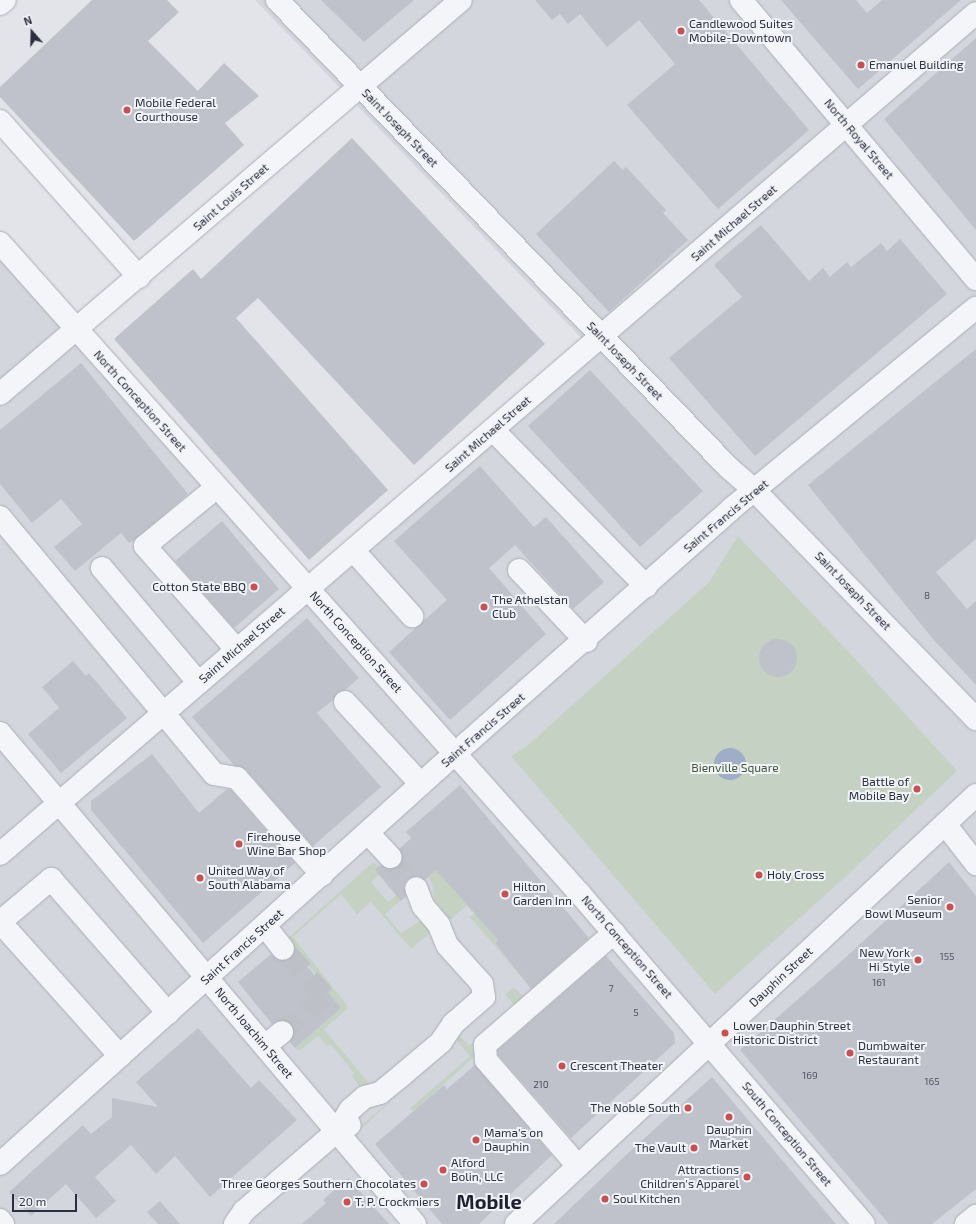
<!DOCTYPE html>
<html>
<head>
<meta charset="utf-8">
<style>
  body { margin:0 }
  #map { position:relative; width:976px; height:1224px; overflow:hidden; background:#e2e4e9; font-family:"Exo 2",sans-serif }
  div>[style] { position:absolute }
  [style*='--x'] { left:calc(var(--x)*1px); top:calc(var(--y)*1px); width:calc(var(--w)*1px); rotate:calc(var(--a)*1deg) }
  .built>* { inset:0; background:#d4d6de }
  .green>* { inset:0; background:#c5d2c3 }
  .water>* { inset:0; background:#a0adc6 }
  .round { border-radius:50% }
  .building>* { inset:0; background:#bfc2cb }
  .minor-tunnel>* { height:22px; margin-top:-11px; transform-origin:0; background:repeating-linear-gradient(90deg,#bdc0c7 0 22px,transparent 0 33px) }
  .roads { filter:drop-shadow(0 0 1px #abaeb6) drop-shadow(0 0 1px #abaeb6) }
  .minor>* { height:22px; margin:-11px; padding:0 11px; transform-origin:11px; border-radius:11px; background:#f4f5f8 }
  .dots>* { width:11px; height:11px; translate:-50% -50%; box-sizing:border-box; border:2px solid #f1f3f7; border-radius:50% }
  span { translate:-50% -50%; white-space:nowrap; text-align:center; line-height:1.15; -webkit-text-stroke:4px #f1f3f7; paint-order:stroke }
  .number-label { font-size:10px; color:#505463 }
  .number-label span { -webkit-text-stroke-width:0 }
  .poi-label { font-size:12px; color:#2b3040 }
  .left { translate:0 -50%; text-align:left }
  .right { translate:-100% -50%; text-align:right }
  .street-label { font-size:12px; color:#2b3040 }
  .park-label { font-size:12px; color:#3b5a39 }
  .town-label { font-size:20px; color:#1d2131; font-weight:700 }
  .north { position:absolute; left:12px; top:12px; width:40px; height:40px; -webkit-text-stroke:3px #f1f3f7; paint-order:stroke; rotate:340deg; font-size:11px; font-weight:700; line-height:16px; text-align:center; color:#2b3040 }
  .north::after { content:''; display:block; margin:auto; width:14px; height:18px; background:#2b3040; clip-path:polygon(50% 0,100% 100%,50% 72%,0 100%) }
  .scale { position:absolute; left:12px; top:1194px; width:65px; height:18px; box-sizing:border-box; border:2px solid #2b3040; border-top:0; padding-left:5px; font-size:12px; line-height:14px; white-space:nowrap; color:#2b3040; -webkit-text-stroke:3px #f1f3f7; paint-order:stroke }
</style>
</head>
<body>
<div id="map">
  <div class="built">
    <i style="clip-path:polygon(255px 0,976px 0,976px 1224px,0 1224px,0 232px,307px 577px,584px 341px)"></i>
  </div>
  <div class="green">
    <i style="clip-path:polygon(738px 536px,848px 651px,957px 771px,842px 880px,715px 994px,511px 756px,528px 745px,709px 582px)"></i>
    <i style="clip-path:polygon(373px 862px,385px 870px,371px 882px,388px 902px,401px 891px,406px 896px,385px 914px,401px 933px,425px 918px,435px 929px,411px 949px,371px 902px,357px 914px,341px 894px,293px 937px,347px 1005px,347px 1009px,324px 1029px,371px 1086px,361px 1088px,352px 1076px,354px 1073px,331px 1045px,327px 1046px,318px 1036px,299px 1051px,295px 1048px,341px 1008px,324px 988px,326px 986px,286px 940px)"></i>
    <i style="clip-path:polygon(433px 866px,467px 905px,450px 920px,434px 899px,433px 887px,429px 877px,433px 873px,430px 869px)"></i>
    <i style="clip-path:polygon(475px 913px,498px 940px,495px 944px,523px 979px,470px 917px)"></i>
    <i style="clip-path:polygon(514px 987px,526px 1000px,472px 1047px,475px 1056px,413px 1112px,410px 1108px,470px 1056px,455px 1039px,459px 1035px,469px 1046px,516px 1007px,505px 994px)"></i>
    <i style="clip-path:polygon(395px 1097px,362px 1128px,360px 1126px)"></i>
  </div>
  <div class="water">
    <i class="round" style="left:714px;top:748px;width:32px;height:32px"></i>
  </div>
  <div class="building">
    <i style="clip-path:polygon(92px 0,167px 0,179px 12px,148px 41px,198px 91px,224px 63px,259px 96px,225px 123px,244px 145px,134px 241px,0 97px,0 87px)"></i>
    <i style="clip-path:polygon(321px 0,414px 0,364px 42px)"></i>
    <i style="clip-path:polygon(535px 0,699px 0,809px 130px,718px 209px,627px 105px,675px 64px,639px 20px,607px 47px,580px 14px,568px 24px,560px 14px,552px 20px)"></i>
    <i style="clip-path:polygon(781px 0,856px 0,867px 13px,882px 0,961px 0,858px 89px)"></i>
    <i style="clip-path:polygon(976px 38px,976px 230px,884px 119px)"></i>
    <i style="clip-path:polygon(352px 138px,545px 344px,414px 465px,258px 298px,236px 318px,388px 490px,309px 560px,114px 339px,193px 269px,201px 279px)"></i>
    <i style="clip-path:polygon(614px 161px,623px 170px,626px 167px,666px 210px,663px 213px,688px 240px,609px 312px,536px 234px)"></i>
    <i style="clip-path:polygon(761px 225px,809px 281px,823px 268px,830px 277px,847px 262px,851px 267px,881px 243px,887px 251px,900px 239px,947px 294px,755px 456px,669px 358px,742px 297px,714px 265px)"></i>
    <i style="clip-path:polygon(976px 349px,976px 539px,936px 572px,967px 609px,976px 601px,976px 685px,933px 639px,808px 485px)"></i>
    <i style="clip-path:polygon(81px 363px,188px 494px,133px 541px,129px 543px,121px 533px,75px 571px,54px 547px,82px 524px,61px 499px,32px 523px,0 484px,0 430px)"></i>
    <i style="clip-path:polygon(590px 370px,703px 491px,640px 547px,528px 426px)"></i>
    <i style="clip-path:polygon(480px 466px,534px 527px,546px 517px,604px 582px,573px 609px,515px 545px,489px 568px,546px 634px,450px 720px,389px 652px,447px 600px,394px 541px)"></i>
    <i style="clip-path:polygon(222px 521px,279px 589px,234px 628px,175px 561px)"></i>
    <i style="clip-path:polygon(307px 618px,359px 678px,345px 690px,337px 693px,333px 700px,317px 713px,381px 787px,313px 846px,246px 770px,234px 765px,192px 717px)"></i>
    <i class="round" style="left:759px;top:639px;width:38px;height:38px"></i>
    <i style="clip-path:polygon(73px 661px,86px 676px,89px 673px,127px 718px,61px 773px,28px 734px,59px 708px,42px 687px)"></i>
    <i style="clip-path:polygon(152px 754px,199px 813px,227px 789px,231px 790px,295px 863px,203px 943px,91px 810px,91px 801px)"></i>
    <i style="clip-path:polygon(460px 785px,589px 938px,531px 989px,495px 943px,498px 940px,436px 870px,425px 880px,418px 876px,407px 880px,404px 886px,406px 896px,401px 901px,375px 870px,381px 865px,392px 869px,399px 866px,402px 855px,399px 849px,411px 838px,406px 832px)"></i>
    <i style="clip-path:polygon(949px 862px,976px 896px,976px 1189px,932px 1224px,889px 1224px,740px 1050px,845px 958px)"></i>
    <i style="clip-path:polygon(295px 951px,341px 1008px,295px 1048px,290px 1042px,294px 1030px,291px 1024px,280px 1020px,272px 1024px,238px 982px,271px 954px,278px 960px,284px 961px,291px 959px)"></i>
    <i style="clip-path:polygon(606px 956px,674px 1033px,675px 1043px,571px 1138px,498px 1055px,498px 1050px)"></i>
    <i style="clip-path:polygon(198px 1028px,251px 1088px,259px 1080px,297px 1120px,210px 1197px,175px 1156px,156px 1174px,131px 1145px,95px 1177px,116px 1201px,96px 1218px,66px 1184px,31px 1216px,9px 1192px,83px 1125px,91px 1134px,112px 1117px,112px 1098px,158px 1107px,136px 1082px)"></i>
    <i style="clip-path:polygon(475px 1065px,552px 1155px,479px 1224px,442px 1224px,375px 1144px,444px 1085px,447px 1089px)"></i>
    <i style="clip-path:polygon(712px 1077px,836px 1224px,554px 1224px,627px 1154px)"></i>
    <i style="clip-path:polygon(348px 1178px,389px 1224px,302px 1224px,326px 1203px,323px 1200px)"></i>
    <i style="clip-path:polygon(160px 1201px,180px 1224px,158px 1224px,147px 1212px)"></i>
  </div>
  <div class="minor-tunnel">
    <i style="--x:390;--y:857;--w:40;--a:50"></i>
    <i style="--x:282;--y:1032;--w:55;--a:-40.6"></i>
    <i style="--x:324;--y:996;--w:62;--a:-131.1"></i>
  </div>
  <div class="roads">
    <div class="minor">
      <i style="--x:277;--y:0;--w:651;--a:46"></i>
      <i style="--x:729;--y:468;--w:35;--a:41"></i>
      <i style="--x:755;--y:491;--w:318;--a:45.9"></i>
      <i style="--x:741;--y:0;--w:365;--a:49.9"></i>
      <i style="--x:0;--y:4;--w:6;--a:-39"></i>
      <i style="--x:0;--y:121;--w:209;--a:48.3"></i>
      <i style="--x:0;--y:243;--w:872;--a:48.3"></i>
      <i style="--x:580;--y:894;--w:435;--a:49.3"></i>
      <i style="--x:0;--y:394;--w:606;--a:-40.52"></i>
      <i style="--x:493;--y:430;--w:219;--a:45.6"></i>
      <i style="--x:217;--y:487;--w:93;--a:140.7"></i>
      <i style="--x:145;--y:546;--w:139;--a:48.5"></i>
      <i style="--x:0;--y:517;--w:334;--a:50.2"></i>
      <i style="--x:214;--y:774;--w:23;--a:10"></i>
      <i style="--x:237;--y:778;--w:129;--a:48.8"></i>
      <i style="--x:353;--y:550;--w:89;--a:48.2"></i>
      <i style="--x:102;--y:568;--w:150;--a:49.9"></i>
      <i style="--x:519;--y:570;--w:98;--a:46.7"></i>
      <i style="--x:345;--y:702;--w:112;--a:47.2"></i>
      <i style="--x:0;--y:733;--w:643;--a:49.8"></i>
      <i style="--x:945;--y:824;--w:51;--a:52.2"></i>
      <i style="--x:368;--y:833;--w:33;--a:47"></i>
      <i style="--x:0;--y:854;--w:1288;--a:-40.75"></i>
      <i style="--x:265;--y:926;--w:29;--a:52"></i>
      <i style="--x:265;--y:1046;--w:22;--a:-39"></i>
      <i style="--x:120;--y:1056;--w:180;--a:-131.8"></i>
      <i style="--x:0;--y:922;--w:67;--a:-40.1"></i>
      <i style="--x:51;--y:879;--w:178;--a:48.9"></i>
      <i style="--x:337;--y:1131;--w:26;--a:-58"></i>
      <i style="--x:351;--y:1109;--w:18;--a:-41"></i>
      <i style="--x:365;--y:1097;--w:16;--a:-15"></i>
      <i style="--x:380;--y:1093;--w:28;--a:-39"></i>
      <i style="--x:402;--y:1075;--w:51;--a:-40.2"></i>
      <i style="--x:441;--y:1042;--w:22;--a:-56"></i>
      <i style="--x:453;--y:1024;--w:41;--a:-41.1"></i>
      <i style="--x:484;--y:997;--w:13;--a:-99"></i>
      <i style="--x:482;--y:984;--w:52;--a:-131.9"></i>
      <i style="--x:447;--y:945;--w:22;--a:-112"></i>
      <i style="--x:439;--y:925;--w:25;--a:-130"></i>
      <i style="--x:423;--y:906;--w:19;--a:-111"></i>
      <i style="--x:0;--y:1164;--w:594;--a:-42.07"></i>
      <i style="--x:441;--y:766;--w:387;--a:-41.5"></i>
      <i style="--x:731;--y:509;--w:317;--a:-39.4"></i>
      <i style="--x:578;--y:1166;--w:140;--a:-131"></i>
      <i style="--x:486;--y:1060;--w:15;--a:-94"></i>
      <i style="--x:485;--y:1045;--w:171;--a:-41"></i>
      <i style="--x:0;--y:1220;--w:5;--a:53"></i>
      <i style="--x:235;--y:1224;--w:16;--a:-55"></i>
      <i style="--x:244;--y:1211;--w:123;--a:-40.7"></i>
      <i style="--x:337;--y:1131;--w:14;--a:-25"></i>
      <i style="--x:516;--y:1224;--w:629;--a:-43"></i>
      <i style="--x:966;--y:1224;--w:13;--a:-39"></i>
    </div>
  </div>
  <div class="dots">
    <i style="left:681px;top:31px;background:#c45153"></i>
    <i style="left:861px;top:65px;background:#c45153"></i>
    <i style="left:127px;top:110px;background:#c45153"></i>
    <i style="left:254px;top:587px;background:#c45153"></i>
    <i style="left:484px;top:607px;background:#c45153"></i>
    <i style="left:917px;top:789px;background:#c45153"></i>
    <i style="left:239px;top:844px;background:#c45153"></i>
    <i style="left:759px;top:875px;background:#c45153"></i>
    <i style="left:200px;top:878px;background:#c45153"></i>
    <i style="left:505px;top:894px;background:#c45153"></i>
    <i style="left:950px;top:907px;background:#c45153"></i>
    <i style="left:918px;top:960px;background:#c45153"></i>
    <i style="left:725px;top:1033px;background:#c45153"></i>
    <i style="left:850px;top:1053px;background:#c45153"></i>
    <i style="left:562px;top:1066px;background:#c45153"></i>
    <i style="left:688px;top:1108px;background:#c45153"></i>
    <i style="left:729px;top:1117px;background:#c45153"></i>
    <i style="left:476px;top:1140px;background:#c45153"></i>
    <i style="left:694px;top:1148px;background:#c45153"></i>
    <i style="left:443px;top:1170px;background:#c45153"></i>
    <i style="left:747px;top:1177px;background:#c45153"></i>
    <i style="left:424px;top:1184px;background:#c45153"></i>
    <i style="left:605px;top:1199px;background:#c45153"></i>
    <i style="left:347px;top:1202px;background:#c45153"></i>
  </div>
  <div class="number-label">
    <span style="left:927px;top:596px">8</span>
    <span style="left:947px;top:957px">155</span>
    <span style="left:879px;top:983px">161</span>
    <span style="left:611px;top:989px">7</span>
    <span style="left:636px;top:1013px">5</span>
    <span style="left:810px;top:1076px">169</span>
    <span style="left:932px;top:1082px">165</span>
    <span style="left:541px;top:1085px">210</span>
  </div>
  <div class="poi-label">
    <span class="left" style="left:689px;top:31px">Candlewood Suites<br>Mobile-Downtown</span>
    <span class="left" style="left:869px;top:65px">Emanuel Building</span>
    <span class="left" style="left:135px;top:110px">Mobile Federal<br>Courthouse</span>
    <span class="right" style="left:246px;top:587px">Cotton State BBQ</span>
    <span class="left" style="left:492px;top:607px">The Athelstan<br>Club</span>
    <span class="right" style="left:909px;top:789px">Battle of<br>Mobile Bay</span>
    <span class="left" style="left:247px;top:844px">Firehouse<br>Wine Bar Shop</span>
    <span class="left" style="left:208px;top:878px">United Way of<br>South Alabama</span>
    <span class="left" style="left:767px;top:875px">Holy Cross</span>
    <span class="left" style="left:513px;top:894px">Hilton<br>Garden Inn</span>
    <span class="right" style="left:942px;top:907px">Senior<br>Bowl Museum</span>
    <span class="right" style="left:910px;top:960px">New York<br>Hi Style</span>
    <span class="left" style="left:733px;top:1033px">Lower Dauphin Street<br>Historic District</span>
    <span class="left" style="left:858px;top:1053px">Dumbwaiter<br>Restaurant</span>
    <span class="left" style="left:570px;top:1066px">Crescent Theater</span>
    <span class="right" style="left:680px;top:1108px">The Noble South</span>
    <span style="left:729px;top:1137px">Dauphin<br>Market</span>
    <span class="left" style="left:484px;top:1140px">Mama's on<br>Dauphin</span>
    <span class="right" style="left:686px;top:1148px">The Vault</span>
    <span class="left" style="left:451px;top:1170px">Alford<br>Bolin, LLC</span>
    <span class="right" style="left:739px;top:1177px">Attractions<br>Children's Apparel</span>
    <span class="right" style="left:416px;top:1184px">Three Georges Southern Chocolates</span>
    <span class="left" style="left:613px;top:1199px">Soul Kitchen</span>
    <span class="left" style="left:355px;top:1202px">T. P. Crockmiers</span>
  </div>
  <div class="street-label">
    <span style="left:400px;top:128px;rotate:46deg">Saint Joseph Street</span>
    <span style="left:859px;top:139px;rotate:50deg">North Royal Street</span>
    <span style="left:231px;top:197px;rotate:-41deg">Saint Louis Street</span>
    <span style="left:734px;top:223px;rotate:-41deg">Saint Michael Street</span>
    <span style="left:625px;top:361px;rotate:46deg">Saint Joseph Street</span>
    <span style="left:140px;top:401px;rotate:48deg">North Conception Street</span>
    <span style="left:488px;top:434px;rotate:-41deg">Saint Michael Street</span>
    <span style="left:726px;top:516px;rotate:-40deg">Saint Francis Street</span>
    <span style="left:853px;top:591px;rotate:46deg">Saint Joseph Street</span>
    <span style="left:356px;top:642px;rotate:48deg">North Conception Street</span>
    <span style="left:242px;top:645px;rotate:-41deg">Saint Michael Street</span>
    <span style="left:483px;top:730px;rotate:-41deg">Saint Francis Street</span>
    <span style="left:242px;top:947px;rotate:-42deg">Saint Francis Street</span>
    <span style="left:627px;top:947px;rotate:49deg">North Conception Street</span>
    <span style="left:781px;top:977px;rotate:-43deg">Dauphin Street</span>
    <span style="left:254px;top:1033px;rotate:50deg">North Joachim Street</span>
    <span style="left:787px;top:1134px;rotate:50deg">South Conception Street</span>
  </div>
  <div class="park-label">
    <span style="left:735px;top:768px">Bienville Square</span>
  </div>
  <div class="town-label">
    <span style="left:489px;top:1201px">Mobile</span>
  </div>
  <div class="north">N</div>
  <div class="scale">20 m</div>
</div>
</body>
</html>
